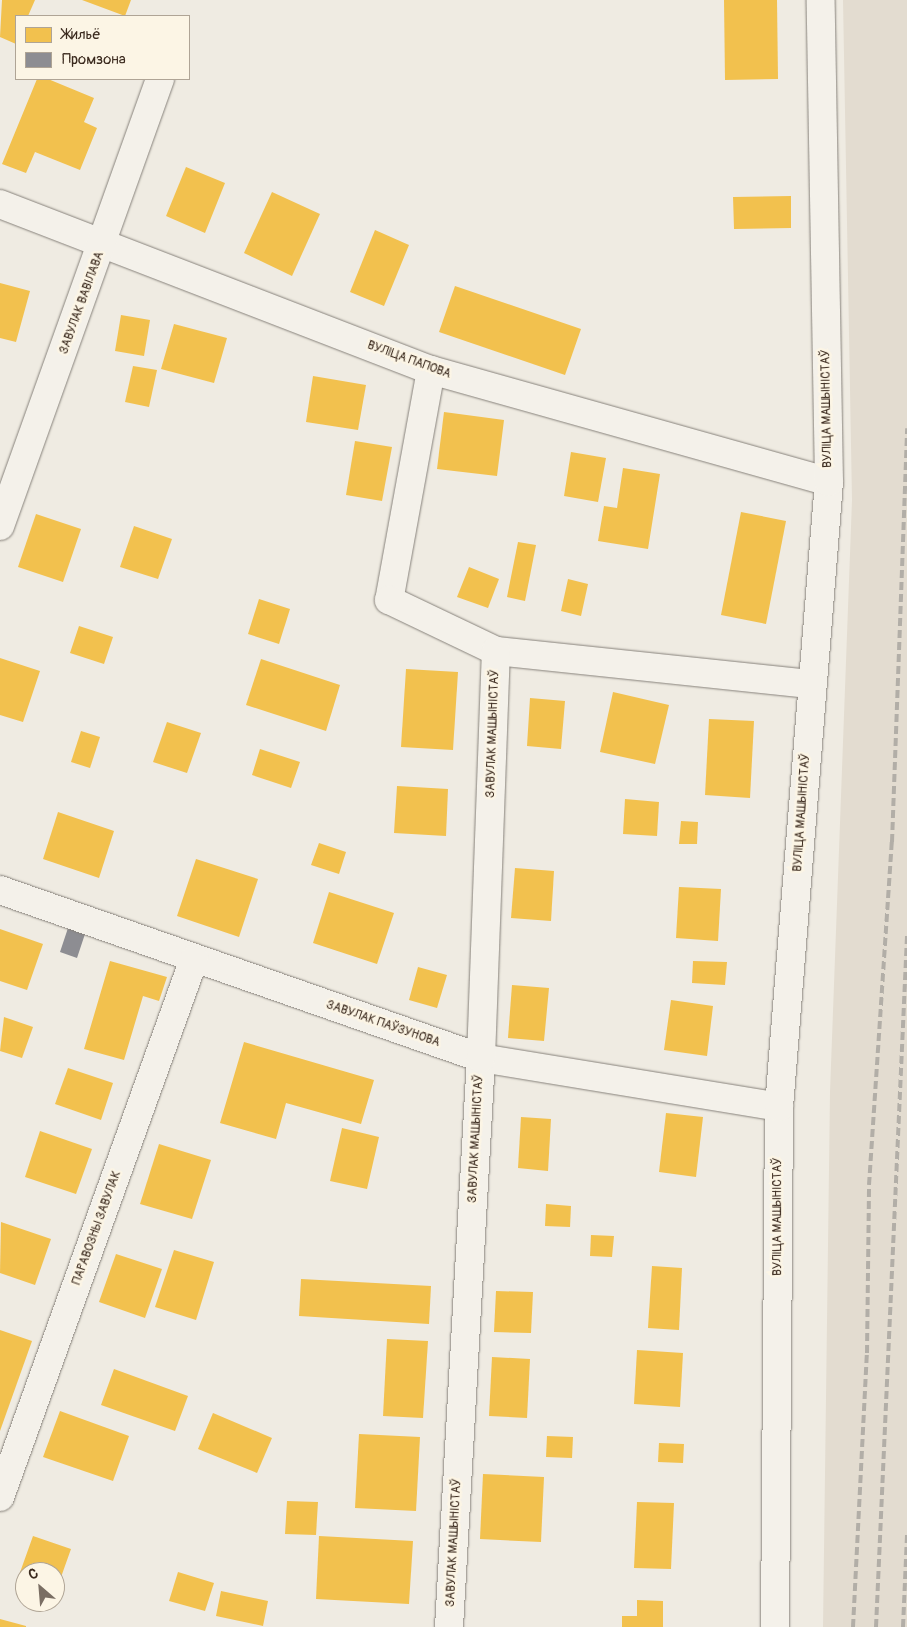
<!DOCTYPE html>
<html>
<head>
<meta charset="utf-8">
<style>
  body { margin:0 }
  #map { position:relative; width:907px; height:1627px; overflow:hidden; background:#efebe2; font-family:Pangolin,sans-serif }
  div>[style] { position:absolute }
  [style*='--x'] { left:calc(var(--x)*1px); top:calc(var(--y)*1px); width:calc(var(--w)*1px); rotate:calc(var(--a)*1deg) }
  .built>* { inset:0; background:#e3dcd0 }
  .homes>* { inset:0; background:#f2c14e }
  .industry>* { inset:0; background:#8d8d92 }
  .roads { filter:drop-shadow(0 0 1px #87827b) drop-shadow(0 0 1px #87827b) }
  .minor>* { height:28px; margin:-14px; padding:0 14px; transform-origin:14px; border-radius:14px; background:#f4f1ea }
  .rail>* { height:4px; margin-top:-2px; transform-origin:0; background:repeating-linear-gradient(90deg,#b2aea7 0 8px,transparent 0 12px) }
  span { translate:-50% -50%; white-space:nowrap; text-align:center; line-height:1.15; -webkit-text-stroke:5px #fcf5e5; paint-order:stroke }
  .street-label { font-size:12px; color:#3b2a1e }
  .legend { position:absolute; left:15px; top:15px; width:175px; height:65px; box-sizing:border-box; background:#fcf5e5; border:1px solid #afa495; margin:0; padding:6px 9px; list-style:none; font-size:15px; color:#3b2a1e }
  .legend li { display:flex; align-items:center; gap:10px; height:25px }
  .legend b { width:25px; border:1px solid #afa495 }
  .north { position:absolute; left:15px; top:1562px; width:50px; height:50px; box-sizing:border-box; background:#fcf5e5; border:1px solid #afa495; border-radius:50%; rotate:333deg; font-size:14px; font-weight:700; line-height:20px; text-align:center; color:#3b2a1e }
  .north::after { content:''; display:block; margin:auto; width:18px; height:22px; background:#7a6e63; clip-path:polygon(50% 0,100% 100%,50% 72%,0 100%) }
</style>
</head>
<body>
<div id="map">
  <div class="built">
    <i style="clip-path:polygon(843px 0,907px 0,907px 1627px,823px 1627px,830px 1092px,852px 500px)"></i>
  </div>
  <div class="homes">
    <i style="clip-path:polygon(2px 0,35px 0,28px 16px,16px 16px,16px 44px,0 37px)"></i>
    <i style="clip-path:polygon(82px 0,131px 0,125px 16px)"></i>
    <i style="clip-path:polygon(724px 0,777px 0,778px 79px,725px 80px)"></i>
    <i style="clip-path:polygon(37px 79px,48px 79px,94px 98px,84px 122px,97px 128px,80px 170px,35px 152px,26px 173px,2px 164px)"></i>
    <i style="clip-path:polygon(186px 167px,225px 183px,205px 233px,166px 216px)"></i>
    <i style="clip-path:polygon(272px 192px,320px 214px,292px 276px,244px 253px)"></i>
    <i style="clip-path:polygon(791px 196px,791px 228px,734px 229px,733px 197px)"></i>
    <i style="clip-path:polygon(375px 230px,409px 245px,384px 306px,350px 292px)"></i>
    <i style="clip-path:polygon(0 283px,30px 291px,16px 342px,0 338px)"></i>
    <i style="clip-path:polygon(455px 286px,581px 329px,565px 375px,439px 332px)"></i>
    <i style="clip-path:polygon(121px 315px,150px 320px,144px 356px,115px 351px)"></i>
    <i style="clip-path:polygon(174px 324px,227px 338px,214px 383px,161px 369px)"></i>
    <i style="clip-path:polygon(133px 366px,157px 370px,149px 407px,125px 402px)"></i>
    <i style="clip-path:polygon(313px 376px,366px 385px,358px 430px,306px 422px)"></i>
    <i style="clip-path:polygon(444px 412px,504px 420px,497px 476px,437px 469px)"></i>
    <i style="clip-path:polygon(355px 441px,392px 447px,382px 501px,346px 495px)"></i>
    <i style="clip-path:polygon(571px 452px,606px 458px,598px 502px,564px 496px)"></i>
    <i style="clip-path:polygon(623px 468px,660px 474px,648px 549px,598px 541px,604px 506px,617px 508px)"></i>
    <i style="clip-path:polygon(741px 512px,786px 521px,766px 624px,721px 615px)"></i>
    <i style="clip-path:polygon(36px 514px,81px 529px,63px 582px,18px 567px)"></i>
    <i style="clip-path:polygon(134px 526px,172px 539px,158px 579px,120px 567px)"></i>
    <i style="clip-path:polygon(518px 542px,536px 545px,525px 601px,507px 597px)"></i>
    <i style="clip-path:polygon(469px 567px,499px 579px,488px 608px,457px 597px)"></i>
    <i style="clip-path:polygon(568px 579px,588px 584px,581px 616px,561px 611px)"></i>
    <i style="clip-path:polygon(259px 599px,290px 609px,279px 644px,248px 634px)"></i>
    <i style="clip-path:polygon(79px 626px,113px 637px,104px 664px,70px 653px)"></i>
    <i style="clip-path:polygon(0 658px,40px 671px,23px 722px,0 715px)"></i>
    <i style="clip-path:polygon(261px 659px,340px 685px,326px 731px,246px 705px)"></i>
    <i style="clip-path:polygon(406px 669px,458px 672px,453px 750px,401px 747px)"></i>
    <i style="clip-path:polygon(613px 692px,669px 705px,655px 764px,600px 752px)"></i>
    <i style="clip-path:polygon(530px 698px,565px 701px,561px 749px,527px 746px)"></i>
    <i style="clip-path:polygon(709px 719px,754px 721px,750px 798px,705px 795px)"></i>
    <i style="clip-path:polygon(167px 722px,201px 733px,187px 773px,153px 762px)"></i>
    <i style="clip-path:polygon(81px 731px,100px 737px,90px 768px,71px 762px)"></i>
    <i style="clip-path:polygon(260px 749px,300px 762px,291px 788px,252px 775px)"></i>
    <i style="clip-path:polygon(397px 786px,448px 789px,446px 836px,394px 833px)"></i>
    <i style="clip-path:polygon(625px 799px,659px 802px,657px 836px,623px 834px)"></i>
    <i style="clip-path:polygon(58px 812px,114px 831px,99px 878px,43px 859px)"></i>
    <i style="clip-path:polygon(681px 821px,698px 822px,697px 844px,679px 844px)"></i>
    <i style="clip-path:polygon(319px 843px,346px 852px,339px 874px,311px 865px)"></i>
    <i style="clip-path:polygon(196px 859px,258px 879px,239px 937px,177px 916px)"></i>
    <i style="clip-path:polygon(515px 868px,554px 871px,551px 921px,511px 918px)"></i>
    <i style="clip-path:polygon(679px 887px,721px 889px,718px 941px,676px 938px)"></i>
    <i style="clip-path:polygon(329px 892px,394px 913px,377px 964px,313px 943px)"></i>
    <i style="clip-path:polygon(0 929px,43px 944px,27px 990px,0 981px)"></i>
    <i style="clip-path:polygon(110px 961px,167px 977px,159px 1001px,143px 996px,124px 1060px,84px 1049px)"></i>
    <i style="clip-path:polygon(693px 961px,727px 962px,725px 985px,692px 983px)"></i>
    <i style="clip-path:polygon(418px 967px,447px 975px,437px 1008px,409px 1000px)"></i>
    <i style="clip-path:polygon(512px 985px,549px 988px,544px 1041px,508px 1038px)"></i>
    <i style="clip-path:polygon(671px 1000px,713px 1006px,707px 1056px,664px 1050px)"></i>
    <i style="clip-path:polygon(4px 1017px,33px 1027px,22px 1058px,0 1051px)"></i>
    <i style="clip-path:polygon(244px 1042px,374px 1080px,361px 1124px,286px 1103px,276px 1139px,220px 1123px)"></i>
    <i style="clip-path:polygon(68px 1068px,113px 1083px,101px 1120px,55px 1104px)"></i>
    <i style="clip-path:polygon(666px 1113px,703px 1117px,696px 1177px,659px 1172px)"></i>
    <i style="clip-path:polygon(521px 1117px,551px 1119px,548px 1171px,518px 1168px)"></i>
    <i style="clip-path:polygon(342px 1128px,379px 1137px,367px 1189px,330px 1181px)"></i>
    <i style="clip-path:polygon(40px 1131px,92px 1149px,76px 1194px,25px 1177px)"></i>
    <i style="clip-path:polygon(159px 1144px,211px 1160px,192px 1219px,140px 1204px)"></i>
    <i style="clip-path:polygon(546px 1204px,571px 1206px,570px 1227px,545px 1226px)"></i>
    <i style="clip-path:polygon(1px 1222px,51px 1239px,35px 1285px,0 1273px)"></i>
    <i style="clip-path:polygon(591px 1235px,614px 1236px,612px 1257px,590px 1256px)"></i>
    <i style="clip-path:polygon(174px 1250px,214px 1262px,196px 1320px,155px 1307px)"></i>
    <i style="clip-path:polygon(116px 1254px,162px 1269px,145px 1318px,99px 1302px)"></i>
    <i style="clip-path:polygon(652px 1266px,682px 1268px,679px 1330px,648px 1328px)"></i>
    <i style="clip-path:polygon(301px 1279px,431px 1286px,429px 1324px,299px 1316px)"></i>
    <i style="clip-path:polygon(496px 1291px,533px 1292px,531px 1333px,494px 1332px)"></i>
    <i style="clip-path:polygon(0 1330px,32px 1341px,0 1431px)"></i>
    <i style="clip-path:polygon(387px 1339px,428px 1341px,423px 1418px,383px 1416px)"></i>
    <i style="clip-path:polygon(637px 1350px,683px 1353px,680px 1407px,634px 1404px)"></i>
    <i style="clip-path:polygon(492px 1357px,530px 1359px,527px 1418px,489px 1416px)"></i>
    <i style="clip-path:polygon(114px 1369px,188px 1396px,175px 1431px,101px 1405px)"></i>
    <i style="clip-path:polygon(60px 1411px,129px 1436px,113px 1481px,43px 1457px)"></i>
    <i style="clip-path:polygon(213px 1413px,272px 1438px,257px 1473px,198px 1449px)"></i>
    <i style="clip-path:polygon(359px 1434px,420px 1437px,416px 1511px,355px 1508px)"></i>
    <i style="clip-path:polygon(547px 1436px,573px 1437px,572px 1458px,546px 1457px)"></i>
    <i style="clip-path:polygon(659px 1443px,684px 1444px,683px 1463px,658px 1462px)"></i>
    <i style="clip-path:polygon(483px 1474px,544px 1477px,541px 1542px,480px 1539px)"></i>
    <i style="clip-path:polygon(287px 1501px,318px 1502px,316px 1535px,285px 1534px)"></i>
    <i style="clip-path:polygon(637px 1502px,674px 1503px,671px 1569px,634px 1568px)"></i>
    <i style="clip-path:polygon(33px 1536px,71px 1549px,55px 1594px,55px 1572px,25px 1572px,25px 1581px,18px 1578px)"></i>
    <i style="clip-path:polygon(319px 1536px,413px 1541px,409px 1604px,316px 1599px)"></i>
    <i style="clip-path:polygon(178px 1572px,214px 1583px,205px 1611px,169px 1601px)"></i>
    <i style="clip-path:polygon(221px 1591px,268px 1601px,263px 1626px,216px 1616px)"></i>
    <i style="clip-path:polygon(637px 1600px,663px 1601px,663px 1627px,622px 1627px,622px 1616px,637px 1616px)"></i>
    <i style="clip-path:polygon(0 1619px,26px 1626px,26px 1627px,0 1627px)"></i>
  </div>
  <div class="industry">
    <i style="clip-path:polygon(68px 928px,85px 934px,77px 958px,60px 952px)"></i>
  </div>
  <div class="roads">
    <div class="minor">
      <i style="--x:0;--y:204;--w:462;--a:21.1"></i>
      <i style="--x:431;--y:370;--w:413;--a:15.7"></i>
      <i style="--x:431;--y:370;--w:234;--a:100.3"></i>
      <i style="--x:389;--y:600;--w:119;--a:25.5"></i>
      <i style="--x:496;--y:651;--w:318;--a:6"></i>
      <i style="--x:0;--y:526;--w:475;--a:-70.3"></i>
      <i style="--x:0;--y:890;--w:509;--a:19.25"></i>
      <i style="--x:481;--y:1058;--w:302;--a:9.3"></i>
      <i style="--x:0;--y:1497;--w:572;--a:-70.17"></i>
      <i style="--x:449;--y:1627;--w:570;--a:-86.78"></i>
      <i style="--x:481;--y:1058;--w:407;--a:-87.9"></i>
      <i style="--x:775;--y:1627;--w:520;--a:-89.56"></i>
      <i style="--x:779;--y:1107;--w:627;--a:-85.43"></i>
      <i style="--x:829;--y:482;--w:482;--a:-91"></i>
    </div>
  </div>
  <div class="rail">
    <i style="--x:853;--y:1627;--w:274;--a:-87.1"></i>
    <i style="--x:867;--y:1353;--w:168;--a:-89.3"></i>
    <i style="--x:869;--y:1185;--w:344;--a:-86.2"></i>
    <i style="--x:892;--y:842;--w:414;--a:-87.9"></i>
    <i style="--x:876;--y:1627;--w:692;--a:-87.43"></i>
    <i style="--x:903;--y:1627;--w:93;--a:-87.5"></i>
  </div>
  <div class="street-label">
    <span style="left:82px;top:303px;rotate:-70deg">ЗАВУЛАК ВАВІЛАВА</span>
    <span style="left:409px;top:360px;rotate:20deg">ВУЛІЦА ПАПОВА</span>
    <span style="left:827px;top:409px;rotate:-91deg">ВУЛІЦА МАШЫНІСТАЎ</span>
    <span style="left:493px;top:734px;rotate:-88deg">ЗАВУЛАК МАШЫНІСТАЎ</span>
    <span style="left:802px;top:813px;rotate:-86deg">ВУЛІЦА МАШЫНІСТАЎ</span>
    <span style="left:383px;top:1024px;rotate:19deg">ЗАВУЛАК ПАЎЗУНОВА</span>
    <span style="left:476px;top:1139px;rotate:-87deg">ЗАВУЛАК МАШЫНІСТАЎ</span>
    <span style="left:778px;top:1217px;rotate:-90deg">ВУЛІЦА МАШЫНІСТАЎ</span>
    <span style="left:97px;top:1228px;rotate:-70deg">ПАРАВОЗНЫ ЗАВУЛАК</span>
    <span style="left:454px;top:1543px;rotate:-87deg">ЗАВУЛАК МАШЫНІСТАЎ</span>
  </div>
  <ul class="legend">
  <li><b style="height:14px;background:#f2c14e"></b>Жильё</li>
  <li><b style="height:14px;background:#8d8d92"></b>Промзона</li>
  </ul>
  <div class="north">С</div>
</div>
</body>
</html>
